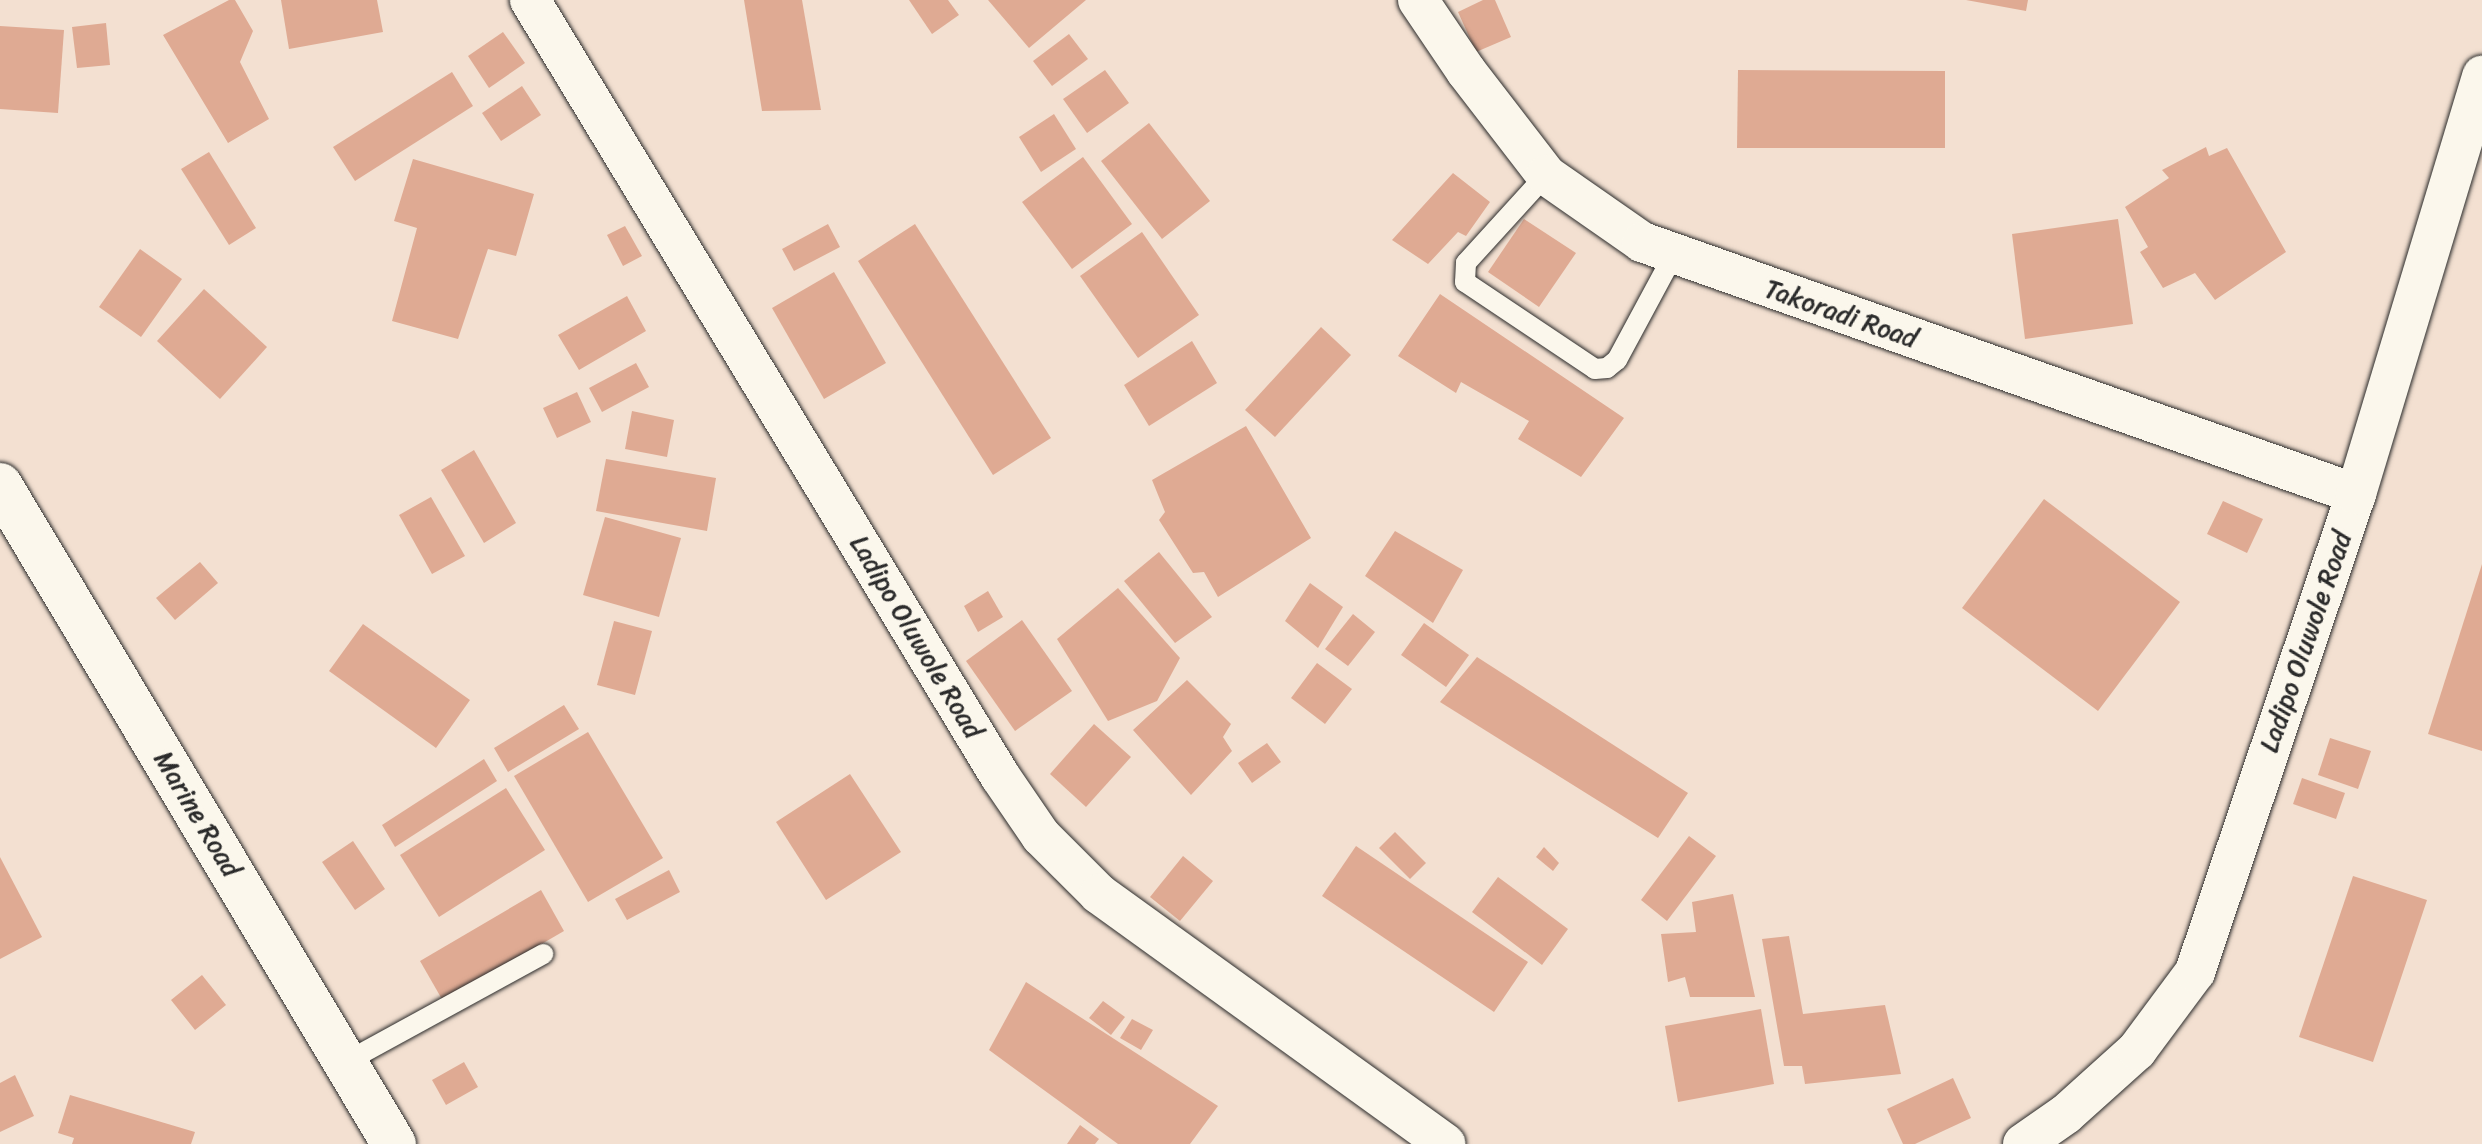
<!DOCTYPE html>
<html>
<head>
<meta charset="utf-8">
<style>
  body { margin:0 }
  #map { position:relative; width:2482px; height:1144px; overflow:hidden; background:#f3e0d1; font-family:Sriracha,sans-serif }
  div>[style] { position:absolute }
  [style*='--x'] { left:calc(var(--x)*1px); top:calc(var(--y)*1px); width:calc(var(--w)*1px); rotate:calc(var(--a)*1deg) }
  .building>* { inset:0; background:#dfaa93 }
  .roads { filter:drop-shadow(0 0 2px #2b2b2b) drop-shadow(0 0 2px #2b2b2b) }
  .lane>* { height:20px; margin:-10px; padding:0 10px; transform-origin:10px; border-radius:10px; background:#fbf7ec }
  .street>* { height:40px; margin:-20px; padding:0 20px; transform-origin:20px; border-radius:20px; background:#fbf7ec }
  .secondary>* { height:44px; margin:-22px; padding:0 22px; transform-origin:22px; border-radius:22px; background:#fbf7ec }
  span { translate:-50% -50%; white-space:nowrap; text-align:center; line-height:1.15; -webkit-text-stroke:8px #fbf7ec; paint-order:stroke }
  .street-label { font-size:26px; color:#2b2b2b }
</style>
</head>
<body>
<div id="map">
  <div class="building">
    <i style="clip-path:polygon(229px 0,235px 0,253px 31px,240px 62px,269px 119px,228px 143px,163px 35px)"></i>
    <i style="clip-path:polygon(281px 0,377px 0,383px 32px,289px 49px)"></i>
    <i style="clip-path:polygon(744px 0,802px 0,821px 110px,762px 111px)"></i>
    <i style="clip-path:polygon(909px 0,948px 0,959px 15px,932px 34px)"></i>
    <i style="clip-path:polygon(988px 0,1086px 0,1029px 48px)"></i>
    <i style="clip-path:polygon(1483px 0,1495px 0,1511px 37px,1476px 52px,1458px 12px)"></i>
    <i style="clip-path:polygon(1966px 0,2028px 0,2026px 11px)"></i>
    <i style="clip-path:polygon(106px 23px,110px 65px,77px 68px,72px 27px)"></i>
    <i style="clip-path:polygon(0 26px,64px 30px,58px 113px,0 109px)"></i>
    <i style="clip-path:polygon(503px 32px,525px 63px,489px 88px,468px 56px)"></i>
    <i style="clip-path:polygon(1069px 34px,1088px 59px,1052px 86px,1033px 61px)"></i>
    <i style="clip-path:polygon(1105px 70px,1129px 103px,1087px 133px,1063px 99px)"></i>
    <i style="clip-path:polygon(1738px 70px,1945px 71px,1945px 148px,1737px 148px)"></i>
    <i style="clip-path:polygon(452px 72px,473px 106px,355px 181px,333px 147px)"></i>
    <i style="clip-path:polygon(522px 86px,541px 115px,501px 141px,482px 113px)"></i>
    <i style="clip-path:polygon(1054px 114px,1076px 149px,1041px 172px,1019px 137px)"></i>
    <i style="clip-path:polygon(1149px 123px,1210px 201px,1162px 239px,1101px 161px)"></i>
    <i style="clip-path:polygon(2206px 147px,2209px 156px,2227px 148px,2286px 252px,2215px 300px,2195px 273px,2163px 288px,2140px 252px,2148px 247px,2125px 207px,2169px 178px,2162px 170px)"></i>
    <i style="clip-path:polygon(209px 152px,256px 228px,229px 245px,181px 169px)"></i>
    <i style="clip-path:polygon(1083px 157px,1132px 224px,1072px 269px,1022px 202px)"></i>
    <i style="clip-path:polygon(413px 159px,534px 194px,516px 256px,488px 249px,458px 339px,392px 321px,417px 228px,394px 221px)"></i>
    <i style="clip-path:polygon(1453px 173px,1490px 202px,1466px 236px,1458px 232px,1428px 264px,1392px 240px)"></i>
    <i style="clip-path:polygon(1524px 219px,1576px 253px,1539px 307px,1488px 272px)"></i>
    <i style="clip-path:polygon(2118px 219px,2133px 324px,2025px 339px,2012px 234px)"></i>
    <i style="clip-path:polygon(828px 224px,840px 247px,794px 271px,782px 249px)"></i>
    <i style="clip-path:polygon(915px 224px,1051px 438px,993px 475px,858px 261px)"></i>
    <i style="clip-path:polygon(625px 226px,642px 256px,623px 266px,607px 235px)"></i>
    <i style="clip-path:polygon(1142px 232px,1199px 315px,1138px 358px,1080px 276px)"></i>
    <i style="clip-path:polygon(140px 249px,182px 279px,141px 337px,99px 307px)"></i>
    <i style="clip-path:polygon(834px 272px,886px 363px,824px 399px,772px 308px)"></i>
    <i style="clip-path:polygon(204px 289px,267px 347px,220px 399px,157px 341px)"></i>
    <i style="clip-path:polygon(1440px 294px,1624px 418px,1581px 477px,1518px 439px,1529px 421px,1461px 382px,1456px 393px,1398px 356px)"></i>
    <i style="clip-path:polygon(627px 296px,646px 331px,579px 370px,558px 335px)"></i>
    <i style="clip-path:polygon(1321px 327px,1351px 355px,1275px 437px,1245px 410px)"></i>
    <i style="clip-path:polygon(1192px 341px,1217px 383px,1149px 426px,1124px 385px)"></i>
    <i style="clip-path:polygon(636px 363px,649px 387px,602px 412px,589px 388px)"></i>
    <i style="clip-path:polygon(577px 392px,591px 422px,557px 438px,543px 408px)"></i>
    <i style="clip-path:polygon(632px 411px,674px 420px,667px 457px,625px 449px)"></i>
    <i style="clip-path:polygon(1246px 426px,1311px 538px,1218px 597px,1204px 572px,1193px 573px,1159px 520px,1165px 512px,1152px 480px)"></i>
    <i style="clip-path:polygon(474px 450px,516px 523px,484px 543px,441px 470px)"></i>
    <i style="clip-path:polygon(606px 459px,716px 478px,707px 531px,596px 511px)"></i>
    <i style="clip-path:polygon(431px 497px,465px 556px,432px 574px,399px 515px)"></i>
    <i style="clip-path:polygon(2044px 499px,2180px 602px,2098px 711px,1962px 608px)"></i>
    <i style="clip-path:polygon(2223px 501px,2263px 519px,2247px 553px,2207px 534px)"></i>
    <i style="clip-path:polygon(605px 517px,681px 538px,659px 617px,583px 595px)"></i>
    <i style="clip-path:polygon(1395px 531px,1463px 570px,1433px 623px,1365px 576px)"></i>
    <i style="clip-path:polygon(1159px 552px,1212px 617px,1175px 643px,1124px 581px)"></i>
    <i style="clip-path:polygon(200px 562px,218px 583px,175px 620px,156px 598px)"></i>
    <i style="clip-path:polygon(2482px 564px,2482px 751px,2428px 734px)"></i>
    <i style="clip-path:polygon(1310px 583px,1343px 607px,1318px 648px,1285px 621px)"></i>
    <i style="clip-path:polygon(1118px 588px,1180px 658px,1157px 701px,1108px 721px,1057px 639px)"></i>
    <i style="clip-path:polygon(988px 591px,1003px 617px,978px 632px,964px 606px)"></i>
    <i style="clip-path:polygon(1353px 614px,1375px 632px,1348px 666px,1325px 649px)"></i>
    <i style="clip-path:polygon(1022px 620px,1072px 691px,1015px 731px,966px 661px)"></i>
    <i style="clip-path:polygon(614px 621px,652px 631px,635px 695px,597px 685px)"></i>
    <i style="clip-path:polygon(1424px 623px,1469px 655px,1446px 687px,1401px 655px)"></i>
    <i style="clip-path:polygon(363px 624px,470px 700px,436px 748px,329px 671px)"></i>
    <i style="clip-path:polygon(1477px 657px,1688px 793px,1658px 838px,1440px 702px)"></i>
    <i style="clip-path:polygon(1317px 663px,1352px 689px,1325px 724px,1291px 698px)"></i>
    <i style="clip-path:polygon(1187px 680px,1231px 724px,1223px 737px,1232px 751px,1191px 795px,1133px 730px)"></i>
    <i style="clip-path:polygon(564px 705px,579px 729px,508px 772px,494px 748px)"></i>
    <i style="clip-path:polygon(1094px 724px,1131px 757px,1086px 807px,1050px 774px)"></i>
    <i style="clip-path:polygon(588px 732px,663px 858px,588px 902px,514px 776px)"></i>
    <i style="clip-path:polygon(2330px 738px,2371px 751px,2358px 789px,2318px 775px)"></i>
    <i style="clip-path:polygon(1267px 743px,1281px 762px,1252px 783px,1238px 763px)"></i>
    <i style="clip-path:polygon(484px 759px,497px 781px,395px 847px,382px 825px)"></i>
    <i style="clip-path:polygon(850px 774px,901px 852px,826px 900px,776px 822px)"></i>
    <i style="clip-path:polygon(2302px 778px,2345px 793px,2336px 819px,2293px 804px)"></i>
    <i style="clip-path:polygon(506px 788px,545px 850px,439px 917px,400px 855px)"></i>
    <i style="clip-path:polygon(1395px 832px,1426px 863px,1410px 879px,1379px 848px)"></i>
    <i style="clip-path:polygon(1689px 836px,1716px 856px,1667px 921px,1641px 900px)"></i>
    <i style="clip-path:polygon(353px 841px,385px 889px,355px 910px,322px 862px)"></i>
    <i style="clip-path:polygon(1356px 846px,1528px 962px,1494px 1012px,1322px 896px)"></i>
    <i style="clip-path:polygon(1544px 847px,1559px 863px,1553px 871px,1536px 857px)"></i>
    <i style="clip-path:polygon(1183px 856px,1213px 881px,1180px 921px,1150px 897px)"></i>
    <i style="clip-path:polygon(0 857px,42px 937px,0 959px)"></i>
    <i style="clip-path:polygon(669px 870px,680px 892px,627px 920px,615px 899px)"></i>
    <i style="clip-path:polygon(2353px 876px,2427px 900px,2373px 1062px,2299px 1037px)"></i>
    <i style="clip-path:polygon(1498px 877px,1568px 929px,1542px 965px,1472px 912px)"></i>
    <i style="clip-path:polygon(541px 890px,564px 931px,443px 1001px,420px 961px)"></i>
    <i style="clip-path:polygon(1733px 894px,1755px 997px,1690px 997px,1685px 977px,1668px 982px,1661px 934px,1696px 932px,1692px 902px)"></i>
    <i style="clip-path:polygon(1789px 936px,1803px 1014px,1885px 1005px,1901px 1074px,1805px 1084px,1802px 1066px,1784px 1066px,1762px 939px)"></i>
    <i style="clip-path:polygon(202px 975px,226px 1005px,195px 1030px,171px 1000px)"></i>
    <i style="clip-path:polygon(1026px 982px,1218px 1106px,1190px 1144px,1118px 1144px,989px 1050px)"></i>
    <i style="clip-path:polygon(1103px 1001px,1125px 1017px,1111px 1035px,1089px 1018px)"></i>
    <i style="clip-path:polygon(1761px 1009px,1774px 1084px,1678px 1102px,1665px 1026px)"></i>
    <i style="clip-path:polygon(1132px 1019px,1153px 1030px,1141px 1050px,1120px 1038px)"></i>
    <i style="clip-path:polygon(464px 1062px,478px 1087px,446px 1105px,432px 1080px)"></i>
    <i style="clip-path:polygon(15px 1075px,34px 1116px,0 1132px,0 1083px)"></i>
    <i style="clip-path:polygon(1953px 1078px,1971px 1118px,1915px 1144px,1903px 1144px,1887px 1109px)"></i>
    <i style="clip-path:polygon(70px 1095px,195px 1132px,191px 1144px,72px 1144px,74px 1138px,58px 1133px)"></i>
    <i style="clip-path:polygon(1080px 1125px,1099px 1139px,1095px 1144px,1067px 1144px)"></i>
  </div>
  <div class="roads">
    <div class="lane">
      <i style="--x:1546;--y:175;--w:119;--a:132.3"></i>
      <i style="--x:1466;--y:263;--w:19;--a:93"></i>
      <i style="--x:1465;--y:282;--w:156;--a:33.8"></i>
      <i style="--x:1595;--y:369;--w:12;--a:-5"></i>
      <i style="--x:1607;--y:368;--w:13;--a:-39"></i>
      <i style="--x:1617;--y:360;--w:120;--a:-61.7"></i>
      <i style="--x:346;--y:1062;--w:225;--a:-28.7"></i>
    </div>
    <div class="street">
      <i style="--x:530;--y:0;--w:907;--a:58.8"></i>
      <i style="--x:1000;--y:776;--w:73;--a:55.7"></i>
      <i style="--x:1041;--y:836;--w:82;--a:45"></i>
      <i style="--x:1099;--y:894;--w:427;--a:35.8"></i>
      <i style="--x:1418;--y:0;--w:86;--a:55.9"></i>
      <i style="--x:1466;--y:71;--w:131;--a:52.4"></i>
      <i style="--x:1546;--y:175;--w:117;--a:34.9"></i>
      <i style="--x:1642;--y:242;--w:757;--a:19.44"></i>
      <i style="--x:2023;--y:1144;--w:52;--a:-34.9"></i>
      <i style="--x:2066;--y:1114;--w:96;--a:-42"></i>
      <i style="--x:2137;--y:1050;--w:97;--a:-53.4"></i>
      <i style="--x:2195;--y:972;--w:504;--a:-71.39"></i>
      <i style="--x:2356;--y:494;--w:437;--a:-73.2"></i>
    </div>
    <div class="secondary">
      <i style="--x:0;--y:485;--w:768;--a:59.13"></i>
    </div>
  </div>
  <div class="street-label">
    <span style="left:1841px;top:314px;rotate:19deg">Takoradi Road</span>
    <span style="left:916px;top:637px;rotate:59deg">Ladipo Oluwole Road</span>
    <span style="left:2306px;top:642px;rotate:-71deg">Ladipo Oluwole Road</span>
    <span style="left:197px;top:814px;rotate:59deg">Marine Road</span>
  </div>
</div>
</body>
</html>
